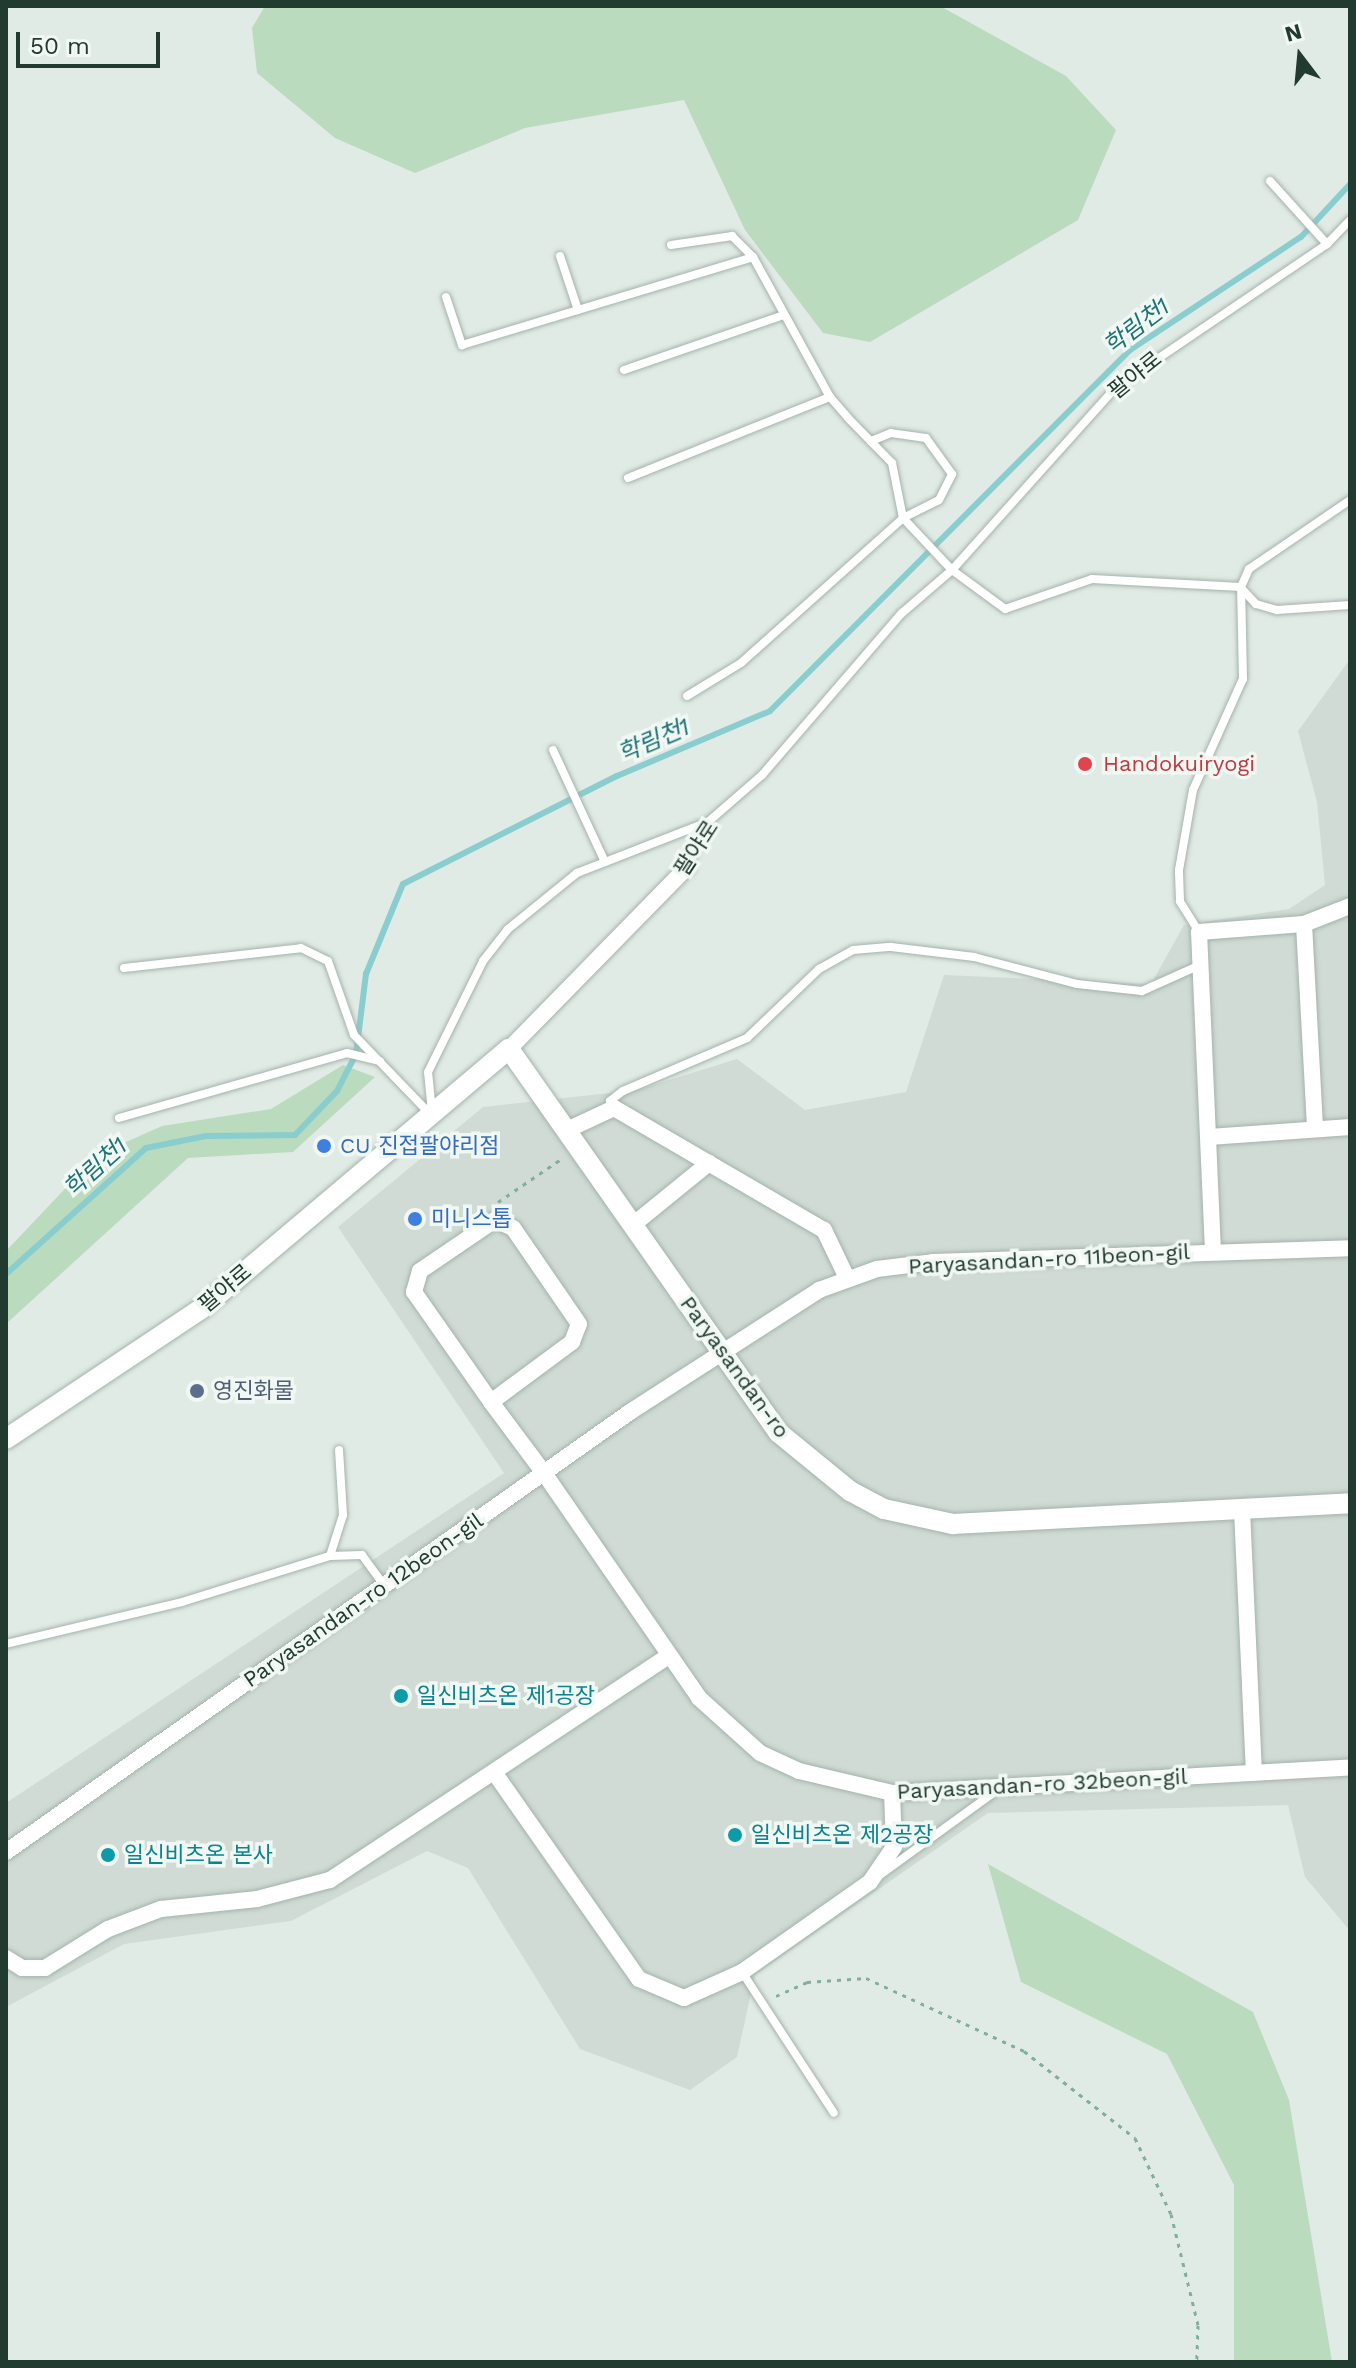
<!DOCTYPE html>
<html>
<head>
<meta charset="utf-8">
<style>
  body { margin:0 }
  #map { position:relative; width:1356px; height:2368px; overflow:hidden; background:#e1ebe5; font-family:"Work Sans","Noto Sans KR",sans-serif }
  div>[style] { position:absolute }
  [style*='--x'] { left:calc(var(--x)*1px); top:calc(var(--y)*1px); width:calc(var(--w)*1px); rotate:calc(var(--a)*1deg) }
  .built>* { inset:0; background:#cfdbd4 }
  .green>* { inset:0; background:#badbbe }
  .stream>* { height:6px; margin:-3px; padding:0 3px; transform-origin:3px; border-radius:3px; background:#8acdcf }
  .path>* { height:3px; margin-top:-1.5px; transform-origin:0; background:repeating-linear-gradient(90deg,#82ae9a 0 4px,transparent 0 10px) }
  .roads { filter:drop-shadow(0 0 2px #a4b3ab) drop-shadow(0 0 2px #a4b3ab) }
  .service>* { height:8px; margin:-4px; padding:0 4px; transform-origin:4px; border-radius:4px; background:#fff }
  .minor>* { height:16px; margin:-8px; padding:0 8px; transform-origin:8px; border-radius:8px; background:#fff }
  .tertiary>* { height:20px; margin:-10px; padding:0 10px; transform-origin:10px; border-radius:10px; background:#fff }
  .dots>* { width:22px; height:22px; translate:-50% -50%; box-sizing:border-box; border:4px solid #f1f8f3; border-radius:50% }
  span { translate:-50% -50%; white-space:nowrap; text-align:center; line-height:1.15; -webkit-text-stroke:7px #f1f8f3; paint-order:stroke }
  .street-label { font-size:22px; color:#223b31 }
  .health-label { font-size:22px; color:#be3a42 }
  .left { translate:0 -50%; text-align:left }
  .shop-label { font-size:22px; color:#366cbe }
  .service-label { font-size:22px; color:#4e5e75 }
  .culture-label { font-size:22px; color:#0d838f }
  .water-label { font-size:24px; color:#1e7275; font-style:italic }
  .frame { position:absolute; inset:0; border:8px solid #223b31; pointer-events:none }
  .north { position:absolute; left:1260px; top:16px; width:80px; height:80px; -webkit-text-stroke:6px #f1f8f3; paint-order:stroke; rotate:344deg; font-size:22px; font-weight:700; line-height:32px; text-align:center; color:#223b31 }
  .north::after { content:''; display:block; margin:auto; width:28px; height:36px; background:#223b31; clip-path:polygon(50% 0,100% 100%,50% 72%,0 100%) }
  .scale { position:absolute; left:16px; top:32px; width:144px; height:36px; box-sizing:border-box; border:4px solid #223b31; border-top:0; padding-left:10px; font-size:24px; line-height:28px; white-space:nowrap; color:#223b31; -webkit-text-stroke:6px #f1f8f3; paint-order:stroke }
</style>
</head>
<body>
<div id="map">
  <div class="built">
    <i style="clip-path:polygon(1350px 659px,1350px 1931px,1305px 1877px,1288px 1805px,988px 1813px,755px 1975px,737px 2057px,690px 2090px,580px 2049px,468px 1868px,427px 1851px,291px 1921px,124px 1944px,6px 2007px,6px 1803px,504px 1473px,338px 1227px,483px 1107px,637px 1090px,737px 1059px,805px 1110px,906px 1092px,944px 975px,1151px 984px,1184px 925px,1289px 909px,1325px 885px,1317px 802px,1298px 731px)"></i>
  </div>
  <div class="green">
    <i style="clip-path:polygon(265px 6px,940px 6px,1066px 76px,1116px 130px,1078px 220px,870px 342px,823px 333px,745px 230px,684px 100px,525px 128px,415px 173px,335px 138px,257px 73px,252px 28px)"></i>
    <i style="clip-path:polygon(343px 1065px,375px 1077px,293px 1152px,188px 1158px,6px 1324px,6px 1251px,97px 1155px,162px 1126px,271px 1109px)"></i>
    <i style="clip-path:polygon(988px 1864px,1253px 2012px,1289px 2100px,1332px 2362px,1234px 2362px,1234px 2185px,1167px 2054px,1021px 1982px)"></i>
  </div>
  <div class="stream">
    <i style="--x:6;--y:1274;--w:188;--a:-42"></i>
    <i style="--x:146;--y:1148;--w:61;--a:-11.3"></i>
    <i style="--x:206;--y:1136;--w:89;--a:-0.6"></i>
    <i style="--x:295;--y:1135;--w:61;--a:-46.3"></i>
    <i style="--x:337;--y:1091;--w:42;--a:-62.8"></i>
    <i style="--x:356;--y:1054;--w:81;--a:-82.9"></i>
    <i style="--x:366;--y:974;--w:97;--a:-67.7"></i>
    <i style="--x:403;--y:884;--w:240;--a:-26.8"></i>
    <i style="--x:617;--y:776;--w:166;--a:-23"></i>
    <i style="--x:770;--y:711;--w:510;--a:-45.08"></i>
    <i style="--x:1130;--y:350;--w:205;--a:-33.5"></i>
    <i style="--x:1301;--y:237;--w:72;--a:-47.2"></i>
  </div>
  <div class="path">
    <i style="--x:498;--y:1202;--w:76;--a:-34.3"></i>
    <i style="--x:776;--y:1996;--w:34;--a:-24"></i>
    <i style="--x:807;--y:1982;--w:59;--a:-3.9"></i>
    <i style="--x:866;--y:1978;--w:174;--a:24.8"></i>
    <i style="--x:1024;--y:2051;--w:141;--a:38.1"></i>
    <i style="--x:1135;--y:2138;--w:84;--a:64.7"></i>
    <i style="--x:1171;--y:2214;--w:114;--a:76.3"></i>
    <i style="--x:1198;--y:2325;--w:37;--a:92"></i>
  </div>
  <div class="roads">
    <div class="service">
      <i style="--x:1270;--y:181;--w:85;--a:47.9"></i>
      <i style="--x:671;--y:245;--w:62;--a:-8.4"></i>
      <i style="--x:732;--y:236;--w:30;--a:45"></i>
      <i style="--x:560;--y:256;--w:57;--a:71.6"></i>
      <i style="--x:446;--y:297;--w:51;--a:71.6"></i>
      <i style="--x:462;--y:345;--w:304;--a:-16.8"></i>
      <i style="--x:753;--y:257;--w:160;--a:61.2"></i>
      <i style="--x:830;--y:397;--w:28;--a:49"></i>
      <i style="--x:848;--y:418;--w:63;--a:45.6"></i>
      <i style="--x:892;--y:463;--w:56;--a:78.7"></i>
      <i style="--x:903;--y:518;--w:40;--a:-26.6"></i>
      <i style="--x:939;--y:500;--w:29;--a:-63"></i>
      <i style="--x:952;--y:474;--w:44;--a:-125.8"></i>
      <i style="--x:926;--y:438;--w:35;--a:-172"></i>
      <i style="--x:891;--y:433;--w:22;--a:158"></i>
      <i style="--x:624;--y:370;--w:169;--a:-19"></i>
      <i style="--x:628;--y:478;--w:218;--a:-21.9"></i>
      <i style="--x:1241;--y:588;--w:22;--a:47"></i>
      <i style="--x:1256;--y:604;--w:22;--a:16"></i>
      <i style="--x:1277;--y:610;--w:73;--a:-3.9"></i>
      <i style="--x:687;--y:696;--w:63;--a:-31.4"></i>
      <i style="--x:741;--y:663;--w:217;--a:-41.8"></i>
      <i style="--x:903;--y:518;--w:71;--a:46.7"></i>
      <i style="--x:952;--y:570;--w:66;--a:36.3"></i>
      <i style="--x:1005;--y:609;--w:92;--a:-19"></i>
      <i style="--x:1092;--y:579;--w:149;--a:3.1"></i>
      <i style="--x:1241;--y:587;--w:20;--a:-66"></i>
      <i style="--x:1249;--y:569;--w:122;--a:-34.3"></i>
      <i style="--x:553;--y:750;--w:121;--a:65.1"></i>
      <i style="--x:687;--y:867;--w:50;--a:-65"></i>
      <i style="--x:708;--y:822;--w:72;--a:-41"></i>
      <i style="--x:762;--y:775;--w:214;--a:-49.2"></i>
      <i style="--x:902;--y:613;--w:66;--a:-40.7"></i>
      <i style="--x:952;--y:570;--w:246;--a:-48.1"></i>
      <i style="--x:1116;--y:387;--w:255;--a:-34.1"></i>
      <i style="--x:1327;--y:244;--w:33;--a:-46"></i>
      <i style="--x:1199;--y:932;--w:36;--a:-122"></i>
      <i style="--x:1180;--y:901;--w:31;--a:-92"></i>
      <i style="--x:1179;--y:870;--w:81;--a:-80.1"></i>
      <i style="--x:1193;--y:790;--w:122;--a:-65.8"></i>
      <i style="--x:1243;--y:679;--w:92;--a:-91.2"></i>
      <i style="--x:124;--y:968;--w:178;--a:-6.4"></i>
      <i style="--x:301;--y:948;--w:30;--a:26"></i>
      <i style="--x:328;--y:961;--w:78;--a:70.6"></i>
      <i style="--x:354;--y:1035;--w:108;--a:46.1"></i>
      <i style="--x:614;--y:1108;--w:8;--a:-120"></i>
      <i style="--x:610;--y:1101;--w:16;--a:-38"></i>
      <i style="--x:623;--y:1091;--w:135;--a:-23.1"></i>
      <i style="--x:747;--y:1038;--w:100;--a:-43.8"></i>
      <i style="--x:819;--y:969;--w:39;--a:-29"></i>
      <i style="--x:853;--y:950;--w:38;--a:-5"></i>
      <i style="--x:891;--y:947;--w:84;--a:6.9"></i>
      <i style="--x:974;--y:957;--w:106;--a:14.7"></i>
      <i style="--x:1077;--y:984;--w:65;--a:6.1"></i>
      <i style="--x:1142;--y:991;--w:64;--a:-24.1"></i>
      <i style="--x:432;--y:1112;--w:40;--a:-95.7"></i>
      <i style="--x:428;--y:1072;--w:124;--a:-63.6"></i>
      <i style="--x:483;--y:961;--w:41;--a:-52"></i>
      <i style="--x:508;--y:929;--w:89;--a:-39.1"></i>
      <i style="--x:577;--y:873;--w:141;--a:-21.3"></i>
      <i style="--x:119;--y:1118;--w:237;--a:-15.9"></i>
      <i style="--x:347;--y:1053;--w:34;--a:14"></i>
      <i style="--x:330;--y:1556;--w:43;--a:-72.4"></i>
      <i style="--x:343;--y:1515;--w:65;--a:-93.5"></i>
      <i style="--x:6;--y:1644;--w:181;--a:-13.4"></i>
      <i style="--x:182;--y:1602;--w:155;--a:-17.3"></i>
      <i style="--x:330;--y:1556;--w:32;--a:-2"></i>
      <i style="--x:362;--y:1555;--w:36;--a:54"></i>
      <i style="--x:880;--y:1875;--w:143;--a:-35.9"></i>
      <i style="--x:742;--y:1972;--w:168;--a:56.9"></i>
    </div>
    <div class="minor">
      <i style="--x:1304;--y:924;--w:204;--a:86.9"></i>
      <i style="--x:509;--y:1049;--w:255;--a:-45.6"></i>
      <i style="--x:567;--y:1130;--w:52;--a:-25.1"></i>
      <i style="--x:614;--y:1108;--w:243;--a:30.2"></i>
      <i style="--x:824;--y:1230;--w:53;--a:64.4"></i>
      <i style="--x:1210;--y:1137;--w:140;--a:-4.1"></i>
      <i style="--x:634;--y:1224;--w:97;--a:-39.1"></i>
      <i style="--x:1213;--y:1252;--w:320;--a:-92.5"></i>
      <i style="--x:1199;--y:932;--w:105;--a:-4.4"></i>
      <i style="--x:1304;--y:924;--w:49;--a:-21.4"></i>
      <i style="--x:491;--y:1402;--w:101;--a:-36.5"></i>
      <i style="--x:572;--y:1342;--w:19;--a:-69"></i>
      <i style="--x:579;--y:1324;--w:116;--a:-124.5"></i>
      <i style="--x:513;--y:1228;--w:20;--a:-156"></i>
      <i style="--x:495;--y:1220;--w:91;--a:145.8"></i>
      <i style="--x:420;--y:1271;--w:22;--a:106"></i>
      <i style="--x:414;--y:1292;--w:134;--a:55"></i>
      <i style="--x:491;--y:1402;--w:89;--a:53.3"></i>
      <i style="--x:544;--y:1473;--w:273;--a:55.4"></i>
      <i style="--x:699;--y:1698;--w:82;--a:42"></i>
      <i style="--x:760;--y:1753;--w:43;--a:24.8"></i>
      <i style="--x:799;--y:1771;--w:96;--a:13.3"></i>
      <i style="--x:892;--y:1793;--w:459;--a:-3.2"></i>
      <i style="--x:1242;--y:1510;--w:263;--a:87.4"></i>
      <i style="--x:496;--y:1775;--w:249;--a:55"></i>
      <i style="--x:639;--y:1979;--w:49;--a:22.9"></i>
      <i style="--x:684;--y:1998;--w:64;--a:-24.1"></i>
      <i style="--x:742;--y:1972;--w:156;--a:-35.1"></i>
      <i style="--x:870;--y:1882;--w:42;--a:-55.6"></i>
      <i style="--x:894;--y:1847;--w:54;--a:-92.1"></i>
      <i style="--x:6;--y:1852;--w:764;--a:-35.19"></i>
      <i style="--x:630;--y:1412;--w:225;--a:-32.8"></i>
      <i style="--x:819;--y:1290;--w:62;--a:-19.9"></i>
      <i style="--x:877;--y:1269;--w:56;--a:-7.1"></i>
      <i style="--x:933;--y:1262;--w:417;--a:-1.9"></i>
      <i style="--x:6;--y:1958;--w:19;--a:32"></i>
      <i style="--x:22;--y:1968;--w:23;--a:0"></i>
      <i style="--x:45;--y:1968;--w:74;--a:-31.8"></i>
      <i style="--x:108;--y:1929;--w:57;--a:-20.7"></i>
      <i style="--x:161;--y:1909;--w:97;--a:-5.9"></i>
      <i style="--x:257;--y:1899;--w:75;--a:-14.6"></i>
      <i style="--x:330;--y:1880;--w:406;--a:-33.5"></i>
    </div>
    <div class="tertiary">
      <i style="--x:6;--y:1439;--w:234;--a:-33.7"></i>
      <i style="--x:201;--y:1309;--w:403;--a:-40.2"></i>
      <i style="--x:509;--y:1049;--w:469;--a:54.9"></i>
      <i style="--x:779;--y:1433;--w:92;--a:39.2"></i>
      <i style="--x:850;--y:1491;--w:38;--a:28"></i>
      <i style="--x:884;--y:1509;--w:71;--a:12.3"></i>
      <i style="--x:953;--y:1524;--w:398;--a:-3"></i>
    </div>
  </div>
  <div class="dots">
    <i style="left:1085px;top:764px;background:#e0444e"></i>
    <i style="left:324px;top:1146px;background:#3f7fe0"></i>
    <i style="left:415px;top:1219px;background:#3f7fe0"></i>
    <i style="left:197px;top:1391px;background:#5c6f8a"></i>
    <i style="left:401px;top:1696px;background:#0f9aa8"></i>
    <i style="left:735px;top:1835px;background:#0f9aa8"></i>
    <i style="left:108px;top:1855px;background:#0f9aa8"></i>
  </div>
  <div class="street-label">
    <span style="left:1135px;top:375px;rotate:-39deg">팔야로</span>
    <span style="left:696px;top:848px;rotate:-57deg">팔야로</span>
    <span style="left:1049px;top:1259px;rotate:-3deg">Paryasandan-ro 11beon-gil</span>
    <span style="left:225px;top:1288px;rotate:-40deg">팔야로</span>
    <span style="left:735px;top:1367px;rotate:54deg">Paryasandan-ro</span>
    <span style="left:363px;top:1600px;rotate:-35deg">Paryasandan-ro 12beon-gil</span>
    <span style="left:1042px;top:1784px;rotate:-3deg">Paryasandan-ro 32beon-gil</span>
  </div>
  <div class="health-label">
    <span class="left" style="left:1103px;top:764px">Handokuiryogi</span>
  </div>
  <div class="shop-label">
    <span class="left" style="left:340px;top:1146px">CU 진접팔야리점</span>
    <span class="left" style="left:431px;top:1219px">미니스톱</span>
  </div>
  <div class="service-label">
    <span class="left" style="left:213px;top:1391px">영진화물</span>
  </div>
  <div class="culture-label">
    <span class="left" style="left:417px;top:1696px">일신비츠온 제1공장</span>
    <span class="left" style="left:751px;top:1835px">일신비츠온 제2공장</span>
    <span class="left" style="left:124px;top:1855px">일신비츠온 본사</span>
  </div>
  <div class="water-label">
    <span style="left:1137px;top:327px;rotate:-37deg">학림천1</span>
    <span style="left:654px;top:741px;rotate:-23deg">학림천1</span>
    <span style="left:96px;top:1168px;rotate:-42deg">학림천1</span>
  </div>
  <div class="frame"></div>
  <div class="north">N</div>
  <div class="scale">50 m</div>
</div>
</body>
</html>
